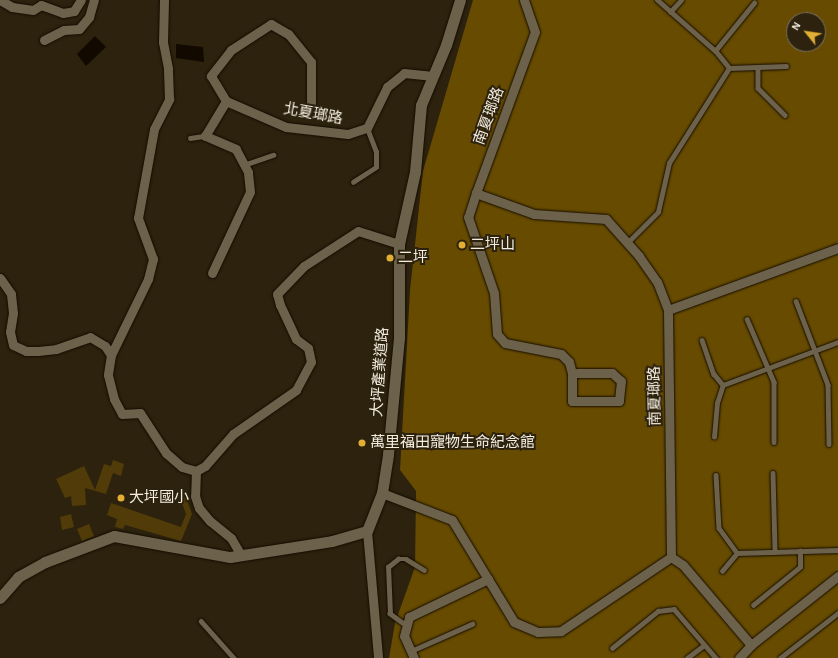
<!DOCTYPE html>
<html>
<head>
<meta charset="utf-8">
<style>
  body { margin:0 }
  #map { position:relative; width:838px; height:658px; overflow:hidden; background:#2c220d; font-family:"Alegreya Sans","Noto Sans TC",sans-serif }
  div>[style] { position:absolute }
  [style*='--x'] { left:calc(var(--x)*1px); top:calc(var(--y)*1px); width:calc(var(--w)*1px); rotate:calc(var(--a)*1deg) }
  .forest>* { inset:0; background:#664b01 }
  .water>* { inset:0; background:#120900 }
  .building>* { inset:0; background:#513c09 }
  .roads { filter:drop-shadow(0 0 1px #140b00) drop-shadow(0 0 1px #140b00) }
  .service>* { height:4.5px; margin:-2.25px; padding:0 2.25px; transform-origin:2.25px; border-radius:2.25px; background:#6c614a }
  .minor>* { height:9px; margin:-4.5px; padding:0 4.5px; transform-origin:4.5px; border-radius:4.5px; background:#6c614a }
  .tertiary>* { height:11px; margin:-5.5px; padding:0 5.5px; transform-origin:5.5px; border-radius:5.5px; background:#6c614a }
  .dots>* { width:11px; height:11px; translate:-50% -50%; box-sizing:border-box; border:2px solid #2c220d; border-radius:50% }
  span { translate:-50% -50%; white-space:nowrap; text-align:center; line-height:1.15; -webkit-text-stroke:4px #2c220d; paint-order:stroke }
  .street-label { font-size:15px; color:#f3ecdf }
  .poi-label { font-size:15px; color:#f3ecdf }
  .left { translate:0 -50%; text-align:left }
  .north { position:absolute; left:786px; top:12px; width:40px; height:40px; box-sizing:border-box; background:#2c220d; border:1px solid #7c7361; border-radius:50%; rotate:300deg; font-size:11px; font-weight:700; line-height:16px; text-align:center; color:#f3ecdf }
  .north::after { content:''; display:block; margin:auto; width:14px; height:18px; background:#e2af34; clip-path:polygon(50% 0,100% 100%,50% 72%,0 100%) }
</style>
</head>
<body>
<div id="map">
  <div class="forest">
    <i style="clip-path:polygon(evenodd,473px 0,838px 0,838px 658px,389px 658px,395px 623px,415px 567px,416px 491px,400px 470px,410px 290px,423px 171px,473px 0,794px 20px,818px 20px,818px 44px,794px 44px,794px 20px)"></i>
  </div>
  <div class="water">
    <i style="clip-path:polygon(95px 36px,106px 47px,86px 66px,77px 54px)"></i>
    <i style="clip-path:polygon(176px 44px,203px 47px,204px 62px,176px 58px)"></i>
  </div>
  <div class="building">
    <i style="clip-path:polygon(113px 460px,124px 464px,121px 476px,113px 473px,106px 494px,85px 488px,86px 505px,72px 506px,71px 496px,65px 498px,56px 479px,84px 466px,95px 490px,104px 464px,111px 466px)"></i>
    <i style="clip-path:polygon(184px 492px,192px 514px,181px 541px,125px 525px,123px 529px,115px 527px,117px 519px,107px 515px,111px 503px,181px 527px,186px 514px,179px 495px)"></i>
    <i style="clip-path:polygon(71px 514px,74px 527px,62px 530px,60px 517px)"></i>
    <i style="clip-path:polygon(89px 524px,94px 536px,82px 541px,77px 529px)"></i>
  </div>
  <div class="roads">
    <div class="service">
      <i style="--x:670;--y:12;--w:16;--a:-47"></i>
      <i style="--x:715;--y:51;--w:62;--a:-50.9"></i>
      <i style="--x:729;--y:68;--w:57;--a:-2"></i>
      <i style="--x:758;--y:68;--w:20;--a:90"></i>
      <i style="--x:758;--y:88;--w:38;--a:45"></i>
      <i style="--x:190;--y:138;--w:15;--a:-8"></i>
      <i style="--x:244;--y:165;--w:31;--a:-19"></i>
      <i style="--x:353;--y:182;--w:27;--a:-33"></i>
      <i style="--x:376;--y:167;--w:15;--a:-90"></i>
      <i style="--x:376;--y:152;--w:26;--a:-111"></i>
      <i style="--x:627;--y:243;--w:44;--a:-45"></i>
      <i style="--x:658;--y:212;--w:50;--a:-77.3"></i>
      <i style="--x:669;--y:163;--w:112;--a:-57.7"></i>
      <i style="--x:729;--y:68;--w:22;--a:-129"></i>
      <i style="--x:715;--y:51;--w:77;--a:-138.7"></i>
      <i style="--x:796;--y:301;--w:90;--a:69.1"></i>
      <i style="--x:828;--y:385;--w:59;--a:89"></i>
      <i style="--x:747;--y:319;--w:69;--a:66.8"></i>
      <i style="--x:774;--y:382;--w:60;--a:90"></i>
      <i style="--x:702;--y:340;--w:36;--a:71"></i>
      <i style="--x:714;--y:374;--w:14;--a:51"></i>
      <i style="--x:714;--y:437;--w:34;--a:-85"></i>
      <i style="--x:717;--y:403;--w:19;--a:-72"></i>
      <i style="--x:723;--y:385;--w:123;--a:-20.5"></i>
      <i style="--x:773;--y:473;--w:79;--a:88.5"></i>
      <i style="--x:716;--y:475;--w:53;--a:86.8"></i>
      <i style="--x:719;--y:528;--w:31;--a:54"></i>
      <i style="--x:737;--y:553;--w:101;--a:-1.7"></i>
      <i style="--x:722;--y:571;--w:23;--a:-50"></i>
      <i style="--x:753;--y:605;--w:60;--a:-39"></i>
      <i style="--x:800;--y:567;--w:16;--a:-90"></i>
      <i style="--x:201;--y:621;--w:50;--a:48.3"></i>
      <i style="--x:405;--y:625;--w:19;--a:-144"></i>
      <i style="--x:390;--y:614;--w:47;--a:-92.4"></i>
      <i style="--x:388;--y:567;--w:13;--a:-39"></i>
      <i style="--x:398;--y:559;--w:8;--a:0"></i>
      <i style="--x:406;--y:559;--w:21;--a:31"></i>
      <i style="--x:612;--y:648;--w:59;--a:-38.8"></i>
      <i style="--x:658;--y:611;--w:16;--a:-7"></i>
      <i style="--x:674;--y:609;--w:65;--a:49.4"></i>
      <i style="--x:411;--y:651;--w:67;--a:-23.9"></i>
      <i style="--x:687;--y:658;--w:21;--a:-37"></i>
      <i style="--x:780;--y:658;--w:73;--a:-37.8"></i>
    </div>
    <div class="minor">
      <i style="--x:0;--y:0;--w:14;--a:30"></i>
      <i style="--x:12;--y:7;--w:21;--a:8"></i>
      <i style="--x:33;--y:10;--w:9;--a:-32"></i>
      <i style="--x:41;--y:5;--w:23;--a:20"></i>
      <i style="--x:63;--y:13;--w:11;--a:-10"></i>
      <i style="--x:74;--y:11;--w:13;--a:-58"></i>
      <i style="--x:44;--y:40;--w:22;--a:-27"></i>
      <i style="--x:64;--y:30;--w:15;--a:-4"></i>
      <i style="--x:79;--y:29;--w:16;--a:-50"></i>
      <i style="--x:89;--y:17;--w:18;--a:-74"></i>
      <i style="--x:311;--y:105;--w:43;--a:-90"></i>
      <i style="--x:311;--y:62;--w:36;--a:-129"></i>
      <i style="--x:288;--y:34;--w:20;--a:-150"></i>
      <i style="--x:271;--y:24;--w:48;--a:147"></i>
      <i style="--x:231;--y:50;--w:33;--a:128"></i>
      <i style="--x:211;--y:76;--w:29;--a:59"></i>
      <i style="--x:226;--y:101;--w:65;--a:23.4"></i>
      <i style="--x:286;--y:127;--w:62;--a:6.4"></i>
      <i style="--x:348;--y:134;--w:20;--a:-18"></i>
      <i style="--x:367;--y:128;--w:46;--a:-64"></i>
      <i style="--x:387;--y:87;--w:22;--a:-39"></i>
      <i style="--x:404;--y:73;--w:29;--a:6"></i>
      <i style="--x:476;--y:193;--w:25;--a:108"></i>
      <i style="--x:468;--y:217;--w:80;--a:71.1"></i>
      <i style="--x:494;--y:293;--w:41;--a:85.8"></i>
      <i style="--x:497;--y:334;--w:12;--a:48"></i>
      <i style="--x:505;--y:343;--w:57;--a:11.1"></i>
      <i style="--x:561;--y:354;--w:11;--a:45"></i>
      <i style="--x:569;--y:362;--w:11;--a:75"></i>
      <i style="--x:572;--y:373;--w:40;--a:0"></i>
      <i style="--x:612;--y:373;--w:12;--a:42"></i>
      <i style="--x:621;--y:381;--w:20;--a:96"></i>
      <i style="--x:619;--y:401;--w:47;--a:180"></i>
      <i style="--x:572;--y:401;--w:28;--a:-90"></i>
      <i style="--x:212;--y:273;--w:89;--a:-64.9"></i>
      <i style="--x:250;--y:192;--w:20;--a:-96"></i>
      <i style="--x:248;--y:172;--w:26;--a:-118"></i>
      <i style="--x:236;--y:149;--w:34;--a:-157"></i>
      <i style="--x:205;--y:136;--w:41;--a:-59"></i>
      <i style="--x:0;--y:278;--w:19;--a:55"></i>
      <i style="--x:11;--y:294;--w:19;--a:84"></i>
      <i style="--x:13;--y:313;--w:19;--a:99"></i>
      <i style="--x:10;--y:332;--w:13;--a:77"></i>
      <i style="--x:13;--y:345;--w:14;--a:25"></i>
      <i style="--x:26;--y:351;--w:12;--a:0"></i>
      <i style="--x:38;--y:351;--w:18;--a:-6"></i>
      <i style="--x:56;--y:349;--w:36;--a:-19"></i>
      <i style="--x:90;--y:337;--w:17;--a:31"></i>
      <i style="--x:105;--y:346;--w:11;--a:56"></i>
      <i style="--x:111;--y:355;--w:20;--a:99"></i>
      <i style="--x:108;--y:375;--w:25;--a:76"></i>
      <i style="--x:114;--y:399;--w:17;--a:62"></i>
      <i style="--x:122;--y:414;--w:18;--a:-3"></i>
      <i style="--x:140;--y:413;--w:48;--a:57"></i>
      <i style="--x:166;--y:453;--w:21;--a:41"></i>
      <i style="--x:182;--y:467;--w:15;--a:16"></i>
      <i style="--x:196;--y:471;--w:25;--a:92"></i>
      <i style="--x:195;--y:496;--w:13;--a:72"></i>
      <i style="--x:199;--y:508;--w:17;--a:50"></i>
      <i style="--x:210;--y:521;--w:27;--a:39"></i>
      <i style="--x:231;--y:538;--w:20;--a:60"></i>
      <i style="--x:668;--y:310;--w:181;--a:-20"></i>
      <i style="--x:111;--y:355;--w:85;--a:-64"></i>
      <i style="--x:148;--y:279;--w:21;--a:-76"></i>
      <i style="--x:153;--y:259;--w:44;--a:-110.1"></i>
      <i style="--x:138;--y:218;--w:90;--a:-79.8"></i>
      <i style="--x:154;--y:129;--w:34;--a:-63"></i>
      <i style="--x:169;--y:99;--w:31;--a:-92"></i>
      <i style="--x:168;--y:68;--w:26;--a:-101"></i>
      <i style="--x:163;--y:42;--w:42;--a:-88.6"></i>
      <i style="--x:196;--y:471;--w:10;--a:-29"></i>
      <i style="--x:205;--y:466;--w:43;--a:-48.8"></i>
      <i style="--x:233;--y:434;--w:77;--a:-34.9"></i>
      <i style="--x:296;--y:390;--w:32;--a:-62"></i>
      <i style="--x:311;--y:362;--w:14;--a:-102"></i>
      <i style="--x:308;--y:348;--w:15;--a:-143"></i>
      <i style="--x:296;--y:339;--w:38;--a:-115"></i>
      <i style="--x:280;--y:305;--w:11;--a:-105"></i>
      <i style="--x:277;--y:294;--w:39;--a:-46"></i>
      <i style="--x:304;--y:266;--w:64;--a:-32.9"></i>
      <i style="--x:358;--y:231;--w:43;--a:17.6"></i>
      <i style="--x:382;--y:493;--w:75;--a:21.1"></i>
      <i style="--x:452;--y:520;--w:119;--a:58.7"></i>
      <i style="--x:514;--y:622;--w:26;--a:23"></i>
      <i style="--x:538;--y:632;--w:23;--a:-2"></i>
      <i style="--x:561;--y:631;--w:133;--a:-33.9"></i>
      <i style="--x:671;--y:557;--w:247;--a:-90.7"></i>
      <i style="--x:668;--y:310;--w:30;--a:-111"></i>
      <i style="--x:657;--y:282;--w:32;--a:-125"></i>
      <i style="--x:639;--y:256;--w:50;--a:-131.7"></i>
      <i style="--x:606;--y:219;--w:72;--a:-176"></i>
      <i style="--x:534;--y:214;--w:62;--a:-160.1"></i>
      <i style="--x:476;--y:193;--w:171;--a:-69.9"></i>
      <i style="--x:535;--y:32;--w:34;--a:-109"></i>
      <i style="--x:367;--y:531;--w:127;--a:85"></i>
      <i style="--x:671;--y:557;--w:14;--a:34"></i>
      <i style="--x:683;--y:565;--w:105;--a:49.6"></i>
      <i style="--x:751;--y:645;--w:111;--a:-38.4"></i>
      <i style="--x:414;--y:658;--w:24;--a:-114"></i>
      <i style="--x:404;--y:636;--w:20;--a:-75"></i>
      <i style="--x:409;--y:617;--w:88;--a:-25.7"></i>
      <i style="--x:739;--y:658;--w:18;--a:-47"></i>
    </div>
    <div class="tertiary">
      <i style="--x:0;--y:598;--w:28;--a:-49"></i>
      <i style="--x:18;--y:577;--w:31;--a:-29"></i>
      <i style="--x:45;--y:562;--w:74;--a:-20.6"></i>
      <i style="--x:114;--y:536;--w:118;--a:10.3"></i>
      <i style="--x:230;--y:557;--w:103;--a:-8.9"></i>
      <i style="--x:332;--y:541;--w:36;--a:-16"></i>
      <i style="--x:367;--y:531;--w:41;--a:-68.5"></i>
      <i style="--x:382;--y:493;--w:39;--a:-81"></i>
      <i style="--x:388;--y:454;--w:117;--a:-84.6"></i>
      <i style="--x:399;--y:338;--w:94;--a:-90"></i>
      <i style="--x:399;--y:244;--w:74;--a:-77.5"></i>
      <i style="--x:415;--y:172;--w:67;--a:-84.9"></i>
      <i style="--x:421;--y:105;--w:65;--a:-67.4"></i>
      <i style="--x:446;--y:45;--w:47;--a:-72.7"></i>
    </div>
  </div>
  <div class="dots">
    <i style="left:462px;top:245px;background:#e2af34"></i>
    <i style="left:390px;top:258px;background:#e2af34"></i>
    <i style="left:362px;top:443px;background:#e2af34"></i>
    <i style="left:121px;top:498px;background:#e2af34"></i>
  </div>
  <div class="street-label">
    <span style="left:313px;top:114px;rotate:10deg">北夏瑯路</span>
    <span style="left:489px;top:116px;rotate:-70deg">南夏瑯路</span>
    <span style="left:380px;top:372px;rotate:-86deg">大坪產業道路</span>
    <span style="left:655px;top:396px;rotate:-91deg">南夏瑯路</span>
  </div>
  <div class="poi-label">
    <span class="left" style="left:470px;top:245px">二坪山</span>
    <span class="left" style="left:398px;top:258px">二坪</span>
    <span class="left" style="left:370px;top:443px">萬里福田寵物生命紀念館</span>
    <span class="left" style="left:129px;top:498px">大坪國小</span>
  </div>
  <div class="north">N</div>
</div>
</body>
</html>
